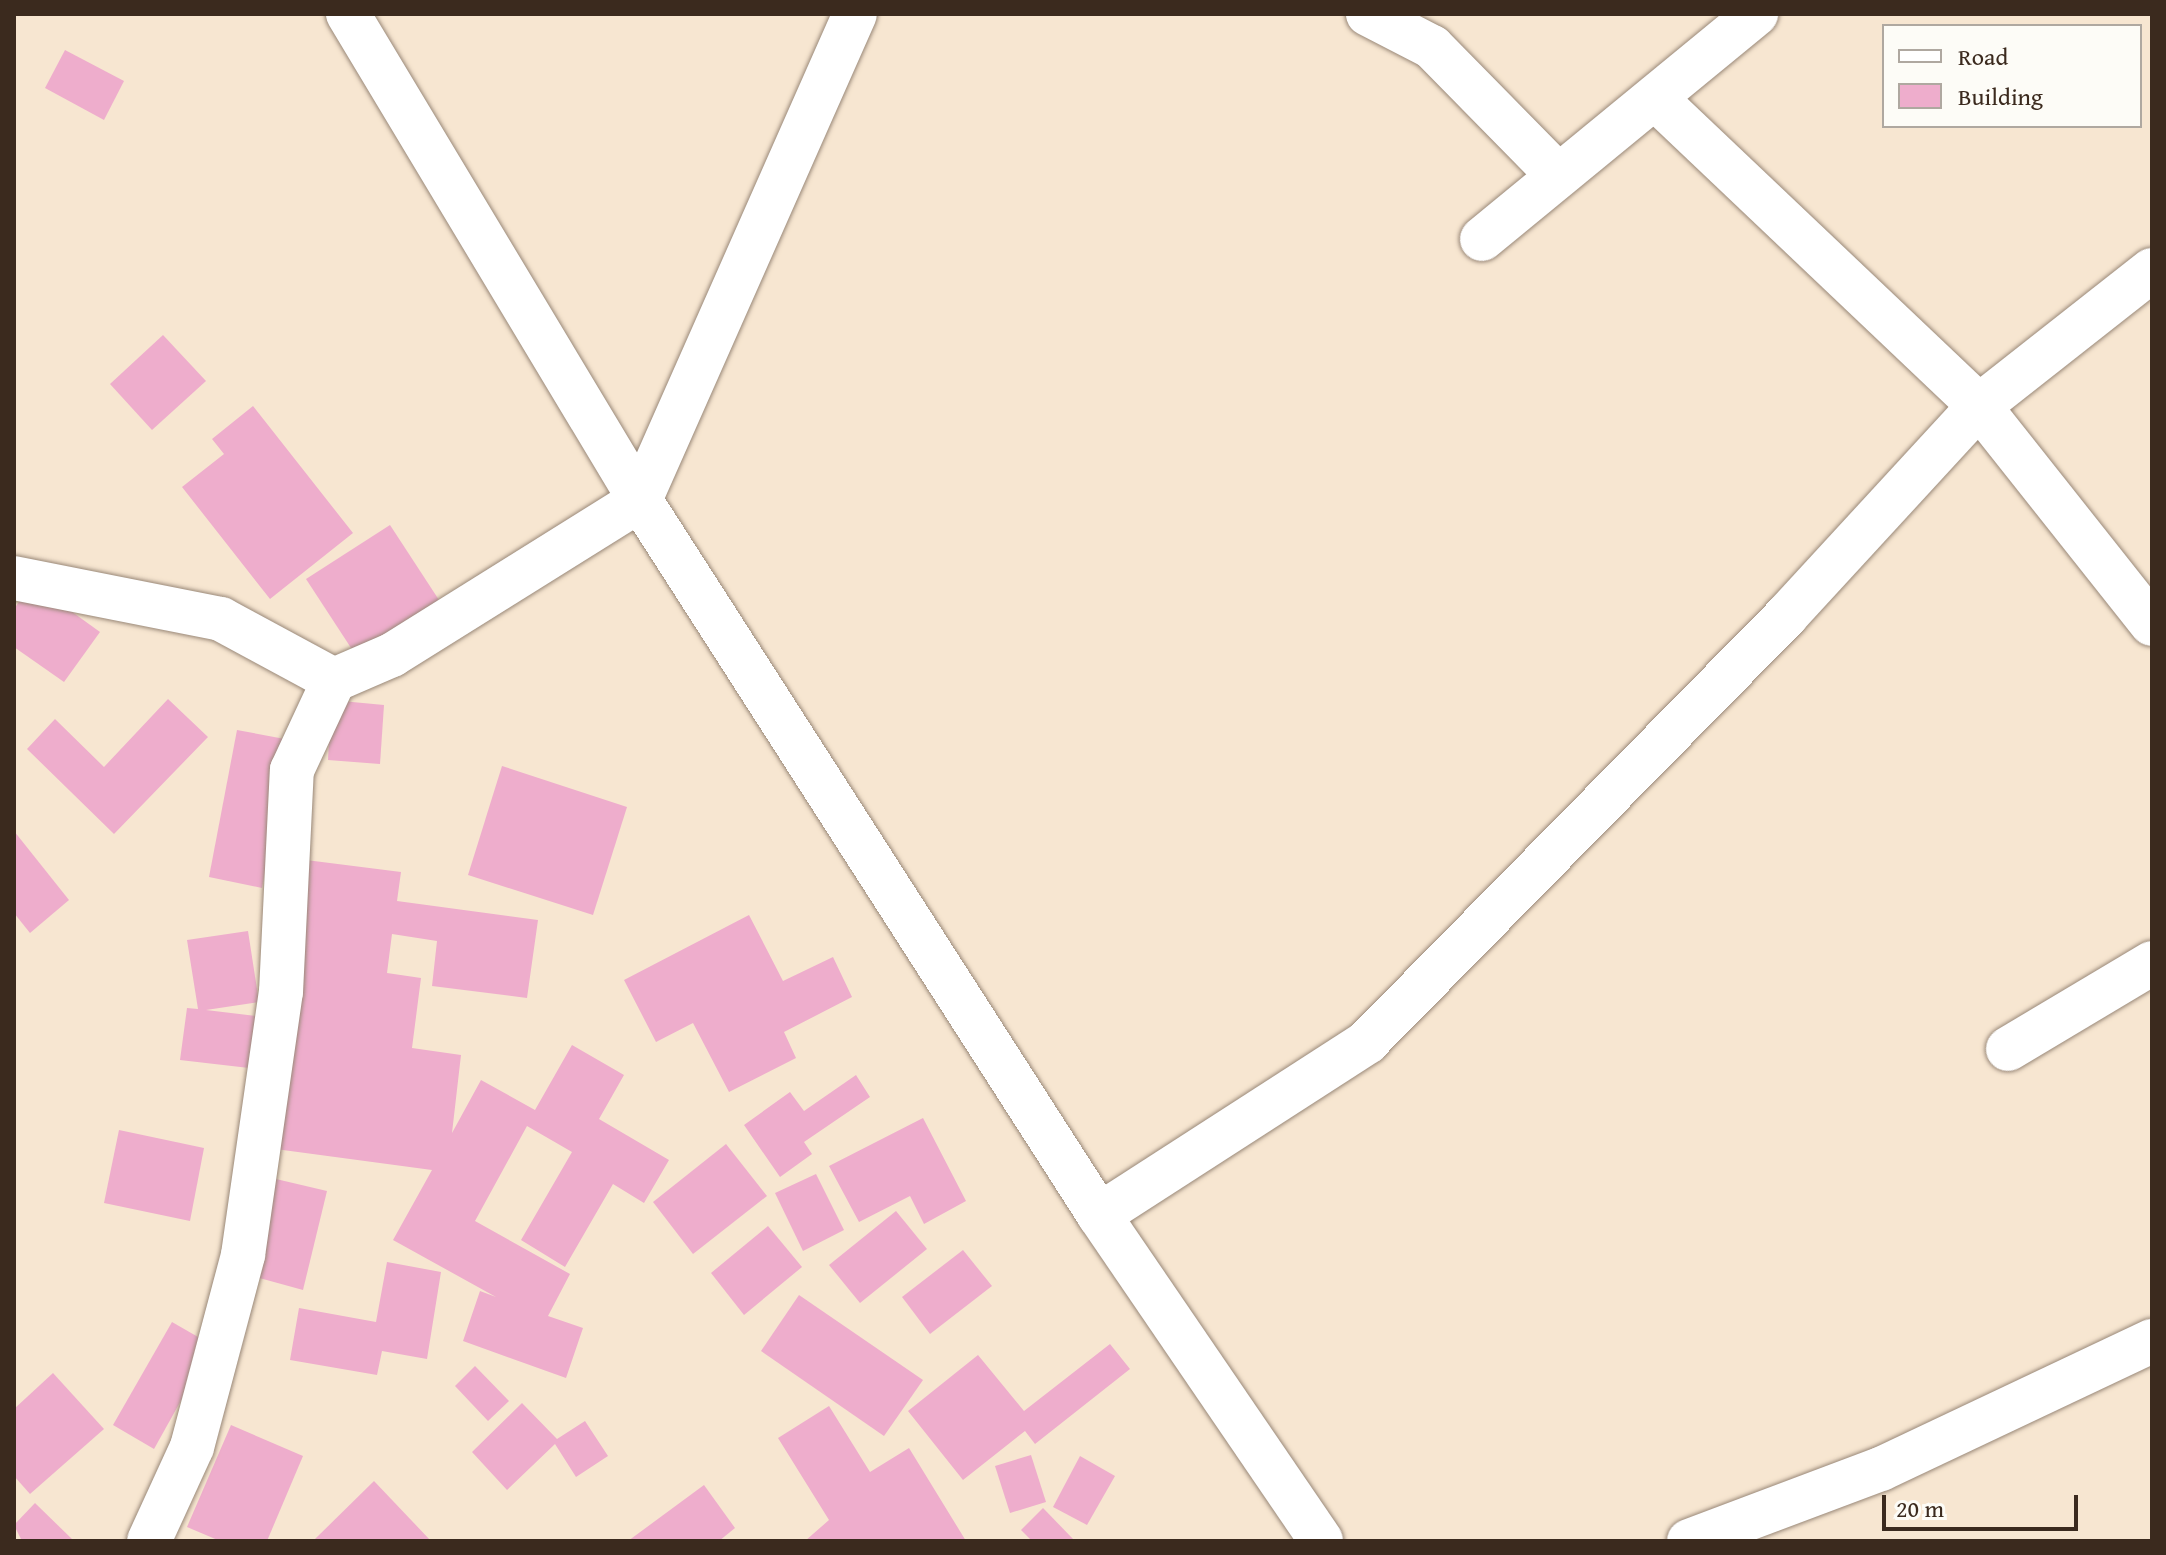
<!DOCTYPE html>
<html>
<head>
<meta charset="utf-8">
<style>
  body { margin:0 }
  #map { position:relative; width:2166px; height:1555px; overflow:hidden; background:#f7e6d1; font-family:"Gentium Book Plus",serif }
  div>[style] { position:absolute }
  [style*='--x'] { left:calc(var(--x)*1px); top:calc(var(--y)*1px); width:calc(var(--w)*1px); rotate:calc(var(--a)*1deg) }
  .building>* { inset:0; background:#eeadcc }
  .roads { filter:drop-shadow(0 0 2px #998878) drop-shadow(0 0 2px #998878) }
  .minor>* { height:44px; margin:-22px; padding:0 22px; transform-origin:22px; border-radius:22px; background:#fff }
  .tertiary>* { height:44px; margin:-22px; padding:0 22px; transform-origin:22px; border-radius:22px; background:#fff }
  span { translate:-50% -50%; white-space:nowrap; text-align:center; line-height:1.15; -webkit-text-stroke:6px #fdfcf7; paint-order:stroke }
  .frame { position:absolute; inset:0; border:16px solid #3b2a1e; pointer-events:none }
  .legend { position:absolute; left:1882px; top:24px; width:260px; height:104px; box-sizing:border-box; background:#fdfcf7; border:2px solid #afa8a0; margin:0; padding:10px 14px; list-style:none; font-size:24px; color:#3b2a1e }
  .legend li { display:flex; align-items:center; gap:16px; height:40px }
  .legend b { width:40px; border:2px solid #afa8a0 }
  .scale { position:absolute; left:1882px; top:1495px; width:196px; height:36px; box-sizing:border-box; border:4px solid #3b2a1e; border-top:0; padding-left:10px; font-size:24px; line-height:28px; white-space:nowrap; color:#3b2a1e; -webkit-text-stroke:6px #fdfcf7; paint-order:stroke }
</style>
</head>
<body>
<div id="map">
  <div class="building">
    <i style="clip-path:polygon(65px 50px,124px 81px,104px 120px,45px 88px)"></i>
    <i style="clip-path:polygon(163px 335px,206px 381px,152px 430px,110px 384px)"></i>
    <i style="clip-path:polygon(253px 406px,353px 533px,270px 599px,182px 487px,224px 454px,212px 439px)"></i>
    <i style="clip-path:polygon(390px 525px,439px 600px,355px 654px,306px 579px)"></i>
    <i style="clip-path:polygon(32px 583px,100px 632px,64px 682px,14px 647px,14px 609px)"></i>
    <i style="clip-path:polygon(168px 699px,208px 737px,114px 834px,27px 749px,55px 719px,104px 767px)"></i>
    <i style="clip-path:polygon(331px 700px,384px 705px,380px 764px,328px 760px)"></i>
    <i style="clip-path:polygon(237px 730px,290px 740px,262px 888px,209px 877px)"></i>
    <i style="clip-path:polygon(502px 766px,627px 807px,593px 915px,468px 875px)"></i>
    <i style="clip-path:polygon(14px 831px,69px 900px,30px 933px,14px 913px)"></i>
    <i style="clip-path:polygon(306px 860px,401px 872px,397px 901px,538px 920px,527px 998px,432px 986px,437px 941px,392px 934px,387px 973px,421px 978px,412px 1048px,461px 1055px,452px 1133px,481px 1080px,535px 1110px,572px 1045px,624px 1075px,599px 1119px,669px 1160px,644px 1203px,613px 1184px,565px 1267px,521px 1240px,572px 1152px,527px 1126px,475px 1221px,570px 1274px,548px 1316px,583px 1328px,566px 1378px,463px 1341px,480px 1291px,496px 1297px,393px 1240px,432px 1170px,268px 1148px)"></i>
    <i style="clip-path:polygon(749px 915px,783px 981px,833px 957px,852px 997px,784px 1032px,796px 1058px,729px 1092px,693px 1023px,656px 1042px,624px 980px)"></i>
    <i style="clip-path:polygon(248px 931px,259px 1002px,206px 1010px,256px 1016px,249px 1068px,180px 1060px,187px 1008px,198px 1009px,187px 940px)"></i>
    <i style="clip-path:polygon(856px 1075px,870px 1097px,804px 1142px,812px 1154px,780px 1177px,744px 1125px,790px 1092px,804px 1111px)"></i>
    <i style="clip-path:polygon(923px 1118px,966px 1201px,924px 1224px,910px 1196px,859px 1222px,829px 1166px)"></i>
    <i style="clip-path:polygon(119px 1130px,204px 1148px,190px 1221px,104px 1203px)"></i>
    <i style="clip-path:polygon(726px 1144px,767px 1196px,693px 1254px,653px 1202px)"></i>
    <i style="clip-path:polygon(816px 1174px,844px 1230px,803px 1251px,775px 1193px)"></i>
    <i style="clip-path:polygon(276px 1179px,327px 1191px,303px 1290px,252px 1276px)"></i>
    <i style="clip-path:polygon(896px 1211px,927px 1249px,860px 1303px,829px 1265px)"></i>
    <i style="clip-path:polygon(768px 1226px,802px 1267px,744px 1315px,711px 1273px)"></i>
    <i style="clip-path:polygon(963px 1250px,992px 1286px,930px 1334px,902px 1297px)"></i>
    <i style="clip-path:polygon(387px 1262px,441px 1272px,427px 1359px,382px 1351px,377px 1375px,290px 1360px,299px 1308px,376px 1322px)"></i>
    <i style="clip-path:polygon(799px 1295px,923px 1380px,884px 1436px,761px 1351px)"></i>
    <i style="clip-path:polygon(172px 1322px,212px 1345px,154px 1449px,113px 1425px)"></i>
    <i style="clip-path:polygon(1110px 1344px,1130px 1369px,1035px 1444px,1025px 1431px,963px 1480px,908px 1411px,978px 1355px,1024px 1411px)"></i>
    <i style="clip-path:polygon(475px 1366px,509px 1401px,488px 1421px,455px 1386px)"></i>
    <i style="clip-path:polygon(53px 1373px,104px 1429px,30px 1494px,14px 1476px,14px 1409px)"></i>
    <i style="clip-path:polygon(522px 1403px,557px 1439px,585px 1421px,608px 1456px,576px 1477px,555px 1444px,507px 1490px,472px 1452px)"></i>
    <i style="clip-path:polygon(829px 1406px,870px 1472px,909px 1448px,966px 1541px,805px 1541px,829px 1520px,778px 1438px)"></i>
    <i style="clip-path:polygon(231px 1425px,303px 1456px,267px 1541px,220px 1541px,187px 1527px)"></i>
    <i style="clip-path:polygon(1031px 1455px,1046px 1502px,1010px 1513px,995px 1466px)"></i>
    <i style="clip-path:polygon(1080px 1456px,1115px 1476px,1087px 1525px,1053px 1507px)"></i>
    <i style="clip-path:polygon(374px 1481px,431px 1541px,315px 1539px)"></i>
    <i style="clip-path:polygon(704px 1485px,735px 1528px,719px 1541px,628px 1541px)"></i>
    <i style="clip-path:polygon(35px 1503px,74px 1541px,22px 1541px,14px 1525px)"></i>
    <i style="clip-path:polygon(1043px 1508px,1075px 1541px,1032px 1541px,1021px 1530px)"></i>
  </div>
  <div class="roads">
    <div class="minor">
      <i style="--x:1368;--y:14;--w:72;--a:27.3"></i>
      <i style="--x:1432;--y:47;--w:178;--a:45.5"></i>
      <i style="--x:1658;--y:101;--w:443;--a:43.5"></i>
      <i style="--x:1979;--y:406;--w:278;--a:51.6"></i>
      <i style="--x:1482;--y:239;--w:355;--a:-39.4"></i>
      <i style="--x:14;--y:578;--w:211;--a:11.2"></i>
      <i style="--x:221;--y:619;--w:128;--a:28.4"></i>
      <i style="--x:2008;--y:1049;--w:168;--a:-30.8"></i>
      <i style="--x:1099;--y:1215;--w:319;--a:-32.8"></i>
      <i style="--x:1367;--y:1042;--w:598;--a:-45.47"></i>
      <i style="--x:1786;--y:616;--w:285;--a:-47.4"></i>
      <i style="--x:1979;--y:406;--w:220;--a:-38.2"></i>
      <i style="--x:149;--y:1541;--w:103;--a:-65.4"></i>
      <i style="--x:192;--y:1447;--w:199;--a:-75.1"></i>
      <i style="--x:243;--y:1255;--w:266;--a:-81.8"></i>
      <i style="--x:281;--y:992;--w:222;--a:-87.2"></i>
      <i style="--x:292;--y:770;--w:99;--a:-65"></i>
      <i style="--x:334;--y:680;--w:63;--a:-23.3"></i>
      <i style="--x:392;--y:655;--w:292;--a:-32"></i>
      <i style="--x:640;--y:500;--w:531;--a:-66.14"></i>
      <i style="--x:1689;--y:1541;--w:205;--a:-20.6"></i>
      <i style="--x:1881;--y:1469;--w:300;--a:-25.3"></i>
    </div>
    <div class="tertiary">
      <i style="--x:348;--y:14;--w:567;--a:59"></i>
      <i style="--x:640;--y:500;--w:850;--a:57.3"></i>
      <i style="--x:1099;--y:1215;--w:394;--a:55.7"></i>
    </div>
  </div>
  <div class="frame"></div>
  <ul class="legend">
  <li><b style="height:10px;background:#fff"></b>Road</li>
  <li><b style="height:22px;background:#eeadcc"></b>Building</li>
  </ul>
  <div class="scale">20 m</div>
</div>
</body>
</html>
